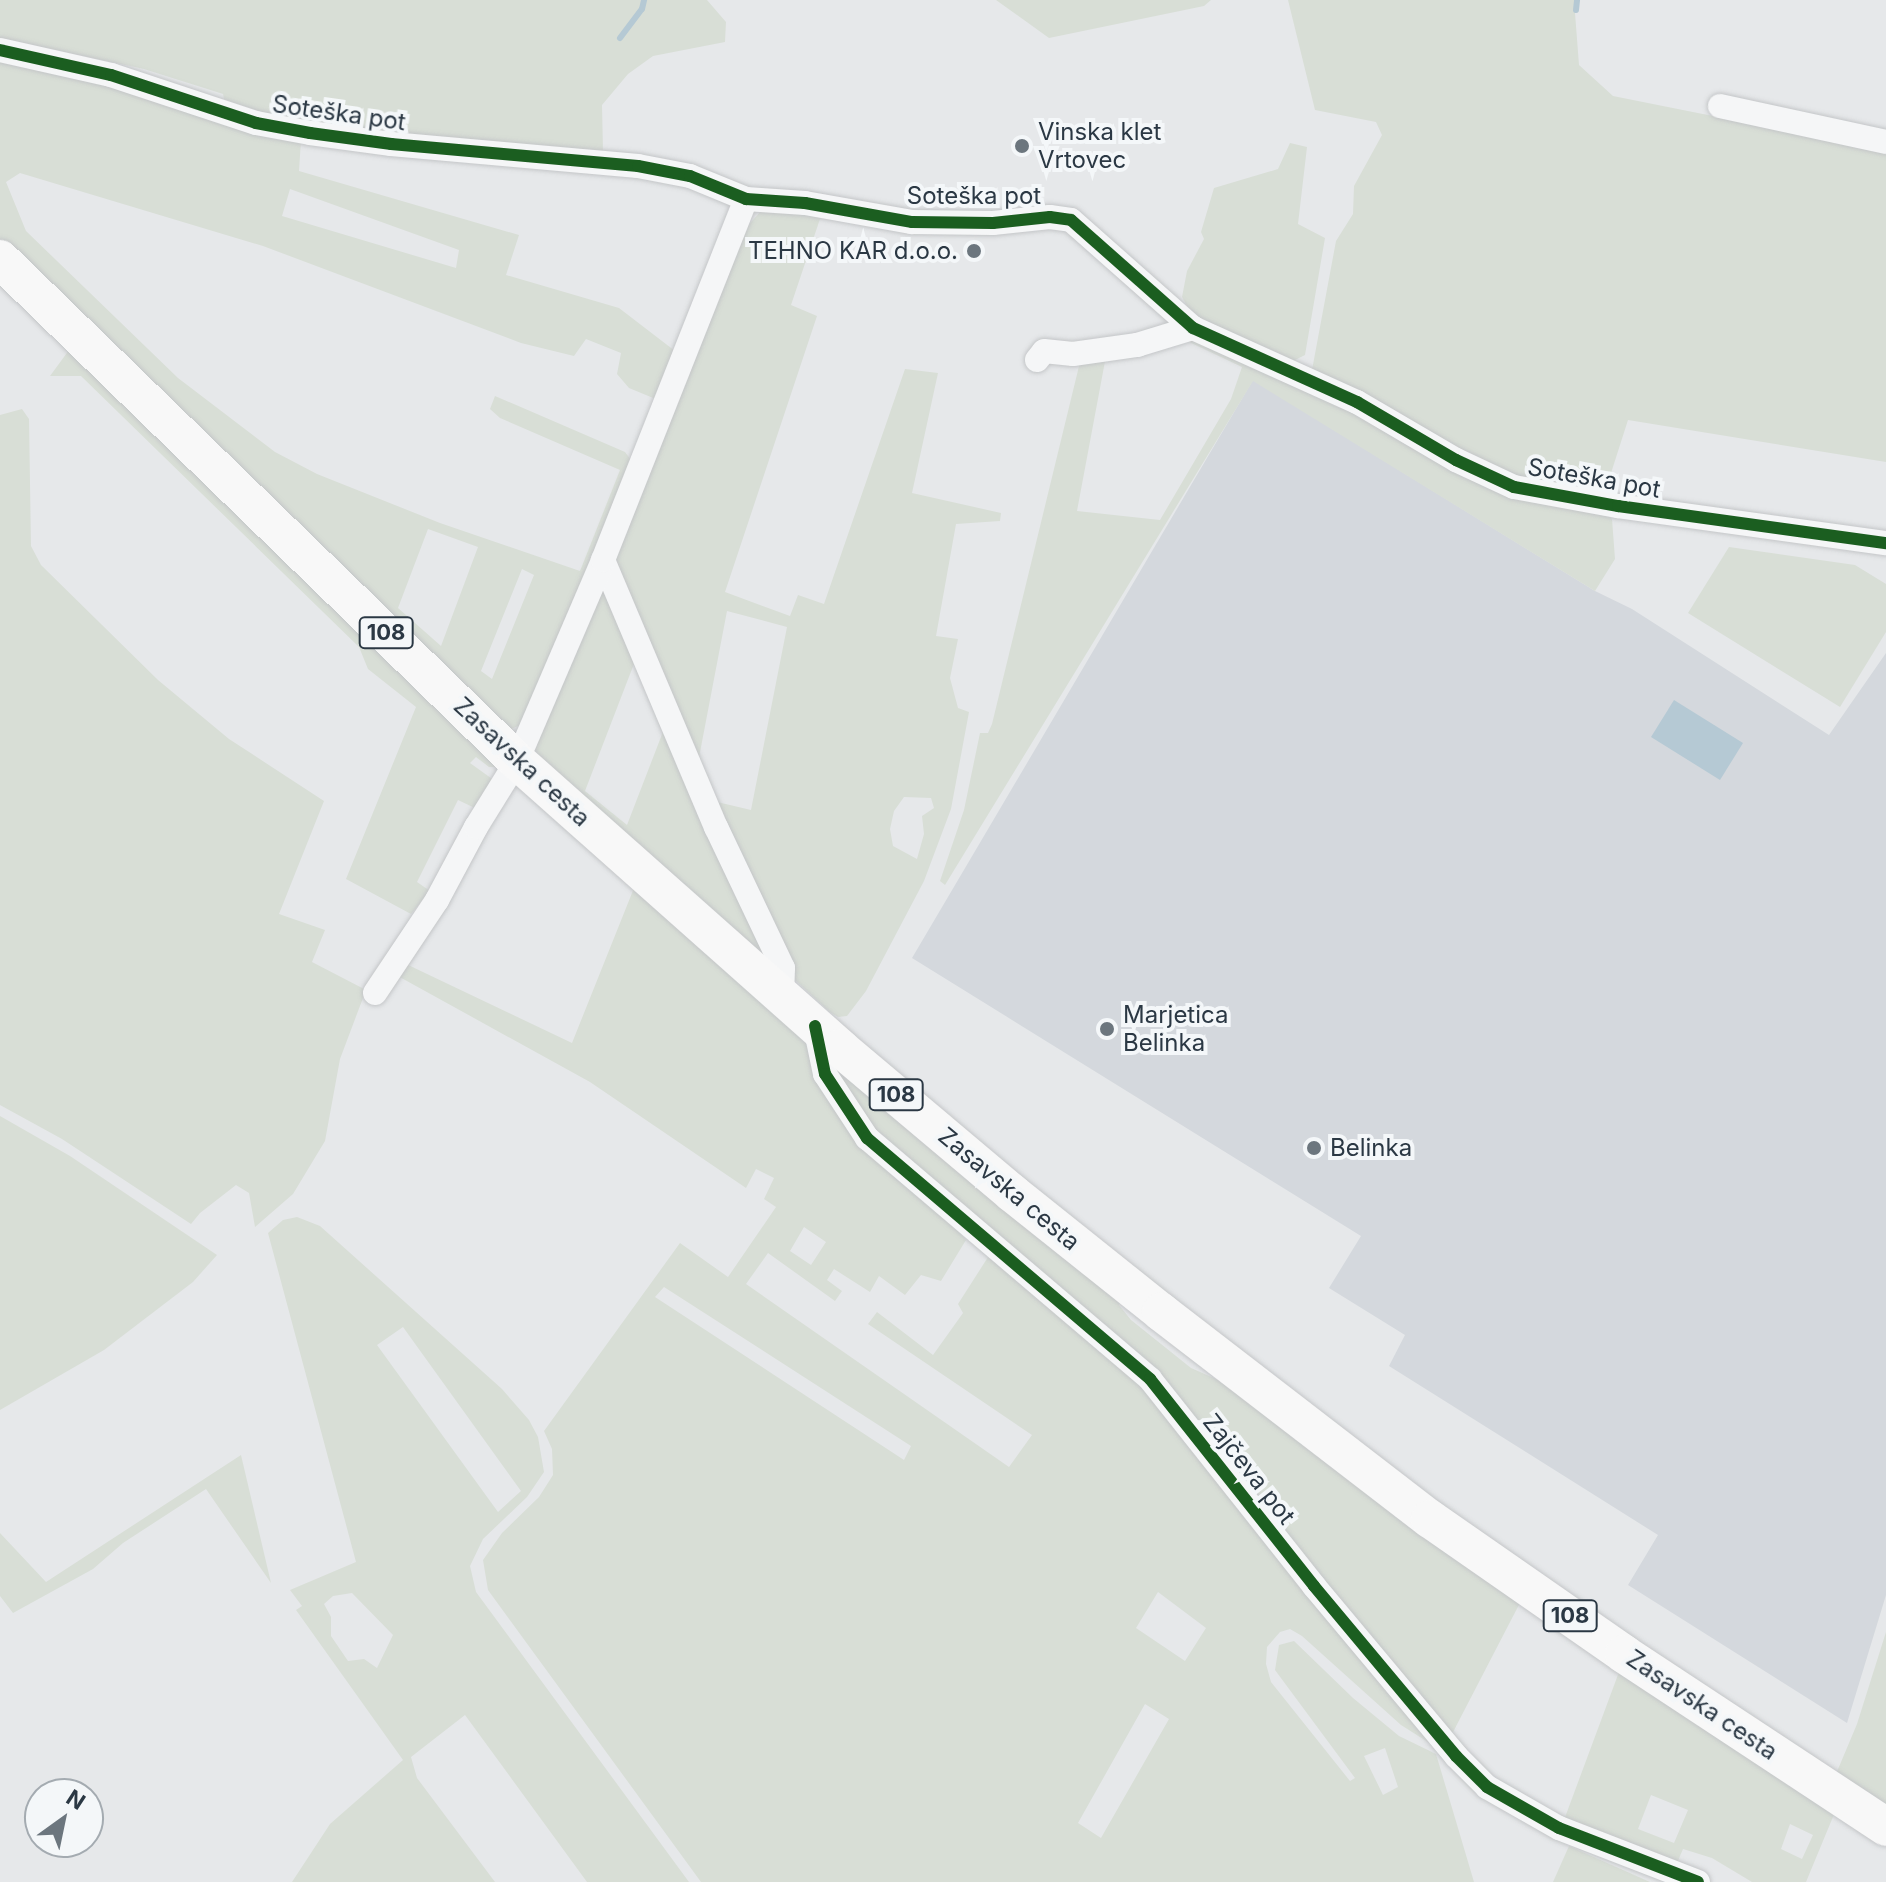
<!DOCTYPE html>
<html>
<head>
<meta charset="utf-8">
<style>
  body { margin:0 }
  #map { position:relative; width:1886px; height:1882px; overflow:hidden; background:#e6e8ea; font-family:Inter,sans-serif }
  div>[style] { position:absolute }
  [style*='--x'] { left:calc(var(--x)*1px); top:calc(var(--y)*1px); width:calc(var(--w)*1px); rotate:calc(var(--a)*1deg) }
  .built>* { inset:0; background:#d4d8dd }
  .green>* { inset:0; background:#d8ded6 }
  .water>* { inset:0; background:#b5c9d4 }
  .stream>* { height:6px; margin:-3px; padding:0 3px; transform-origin:3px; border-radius:3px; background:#b5c9d4 }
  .roads { filter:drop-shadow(0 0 2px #c4c6c8) drop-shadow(0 0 2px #c4c6c8) }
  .street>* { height:24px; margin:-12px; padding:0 12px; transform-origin:12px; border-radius:12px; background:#f5f6f7 }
  .primary>* { height:38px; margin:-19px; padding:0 19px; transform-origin:19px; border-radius:19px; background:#f8f8f8 }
  .cycleway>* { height:12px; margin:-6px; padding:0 6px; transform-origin:6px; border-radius:6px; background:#1b5e20 }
  .dots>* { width:22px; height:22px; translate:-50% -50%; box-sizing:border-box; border:4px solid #f4f7f9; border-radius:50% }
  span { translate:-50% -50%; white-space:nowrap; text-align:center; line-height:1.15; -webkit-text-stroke:8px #f4f7f9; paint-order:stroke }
  .shield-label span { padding:2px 6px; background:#f4f7f9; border:2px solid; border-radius:6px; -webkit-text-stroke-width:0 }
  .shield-label { font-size:22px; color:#2b3844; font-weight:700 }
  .street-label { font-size:24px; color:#2b3844 }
  .poi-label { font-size:24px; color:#2b3844 }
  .left { translate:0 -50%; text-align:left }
  .right { translate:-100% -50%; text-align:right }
  .north { position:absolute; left:24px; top:1778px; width:80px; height:80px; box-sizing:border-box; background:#f4f7f9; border:2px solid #a4abb1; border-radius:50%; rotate:33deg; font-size:22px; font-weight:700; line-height:32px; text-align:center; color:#2b3844 }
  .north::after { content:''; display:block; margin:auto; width:28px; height:36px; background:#6c767e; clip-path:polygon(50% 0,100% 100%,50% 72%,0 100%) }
</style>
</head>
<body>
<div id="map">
  <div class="built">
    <i style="clip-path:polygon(1253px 380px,1595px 591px,1632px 609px,1829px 735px,1886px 653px,1886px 1595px,1847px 1723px,1628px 1585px,1658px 1535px,1389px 1366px,1405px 1335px,1329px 1288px,1361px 1236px,912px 958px)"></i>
  </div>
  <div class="green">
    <i style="clip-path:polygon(0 0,707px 0,726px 22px,725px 42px,653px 56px,628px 74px,602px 105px,603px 151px,313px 128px,240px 105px,224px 99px,223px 94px,144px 69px,0 38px)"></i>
    <i style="clip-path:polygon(996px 0,1211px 0,1204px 6px,1049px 38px)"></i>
    <i style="clip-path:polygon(1288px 0,1574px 0,1579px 65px,1613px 96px,1842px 142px,1886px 146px,1886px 462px,1628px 420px,1604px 495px,1513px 475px,1471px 457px,1312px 370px,1336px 241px,1353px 214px,1354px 186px,1382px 135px,1376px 122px,1315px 110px)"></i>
    <i style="clip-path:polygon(evenodd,0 60px,109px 84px,301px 140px,299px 171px,519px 235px,506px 275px,619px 308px,675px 351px,658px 400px,629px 388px,617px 374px,621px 353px,586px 339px,574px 356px,521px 343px,263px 246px,20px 173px,6px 182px,26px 231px,178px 378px,275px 452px,317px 474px,440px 523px,580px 571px,620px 470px,500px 418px,490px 409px,495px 396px,625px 452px,631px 460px,523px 724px,511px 729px,0 241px,0 60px,290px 189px,459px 250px,456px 268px,282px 216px,290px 189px,0 60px,428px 529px,478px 547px,441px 646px,398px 608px,428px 529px,0 60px,522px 569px,534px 575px,492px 679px,481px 671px,522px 569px)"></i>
    <i style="clip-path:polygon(1290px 143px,1307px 147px,1298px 224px,1325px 238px,1305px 355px,1293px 361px,1193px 317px,1182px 297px,1187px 271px,1204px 239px,1201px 232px,1214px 188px,1278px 169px)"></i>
    <i style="clip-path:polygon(evenodd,761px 211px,821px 216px,791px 305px,817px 316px,725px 592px,790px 616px,798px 595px,824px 604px,905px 369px,938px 373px,912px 493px,1001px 513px,1000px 521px,956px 524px,936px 636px,958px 639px,950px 678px,958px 708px,969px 712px,951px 809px,924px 881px,866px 991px,847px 1016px,838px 1017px,830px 1012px,793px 978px,713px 801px,751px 810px,787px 627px,727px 611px,697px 768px,615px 573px,615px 546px,735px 240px,761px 211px,904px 797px,931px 798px,934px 808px,922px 816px,924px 834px,917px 859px,893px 846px,890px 829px,894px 811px,904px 797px)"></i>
    <i style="clip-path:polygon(1177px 334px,1196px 336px,1288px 375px,1485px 481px,1521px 495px,1596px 505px,1612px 519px,1615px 559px,1595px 591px,1253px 381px,945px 885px,940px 881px,964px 810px,980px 733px,988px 733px,992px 724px,1080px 362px,1106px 356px,1077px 511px,1160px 520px,1231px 399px,1242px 367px,1185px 340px,1170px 347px,1159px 344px)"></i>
    <i style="clip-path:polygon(72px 346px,501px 767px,489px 767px,476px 757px,470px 763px,495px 781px,479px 810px,458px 800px,417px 882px,430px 891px,411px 914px,346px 879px,416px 707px,368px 669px,359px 647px,81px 376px,50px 376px)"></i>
    <i style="clip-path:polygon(22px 409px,29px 419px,31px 546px,41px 565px,158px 680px,229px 739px,324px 801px,279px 914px,325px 930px,312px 962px,366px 990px,340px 1059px,325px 1141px,293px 1194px,255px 1227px,249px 1193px,236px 1185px,200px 1213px,191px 1224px,62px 1139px,0 1105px,0 415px)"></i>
    <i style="clip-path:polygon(1729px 547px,1855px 565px,1886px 584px,1886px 632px,1840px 707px,1688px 613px)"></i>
    <i style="clip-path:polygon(601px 583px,637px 656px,585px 791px,627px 825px,666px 724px,768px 962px,533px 752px)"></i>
    <i style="clip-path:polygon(evenodd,636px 883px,769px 1004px,807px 1045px,814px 1064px,966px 1240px,941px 1281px,921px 1275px,905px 1295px,879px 1276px,870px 1292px,834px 1269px,827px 1280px,842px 1291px,835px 1301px,768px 1253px,746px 1284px,1009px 1467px,1032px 1435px,868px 1324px,877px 1312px,933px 1355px,963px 1313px,958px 1304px,990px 1254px,1138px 1377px,1431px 1744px,1401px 1725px,1302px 1636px,1290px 1629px,1280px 1632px,1267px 1647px,1266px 1664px,1271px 1682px,1350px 1781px,1355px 1778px,1275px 1670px,1279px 1645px,1294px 1641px,1353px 1698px,1399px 1736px,1436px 1754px,1474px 1882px,701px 1882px,488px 1590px,483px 1560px,502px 1533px,539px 1497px,553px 1475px,552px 1449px,544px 1431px,680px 1243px,728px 1277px,776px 1207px,764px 1199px,774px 1178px,756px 1169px,746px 1188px,590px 1082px,396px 975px,404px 963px,572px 1043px,636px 883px,804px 1227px,826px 1242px,811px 1265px,790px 1251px,804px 1227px,636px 883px,664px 1287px,911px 1446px,904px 1460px,655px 1297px,664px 1287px,636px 883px,1158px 1592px,1206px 1628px,1185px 1661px,1136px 1628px,1158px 1592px,636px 883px,1145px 1704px,1169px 1719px,1101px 1838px,1078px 1823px,1145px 1704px,636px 883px,1385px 1748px,1398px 1787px,1383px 1795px,1364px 1756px,1385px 1748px)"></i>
    <i style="clip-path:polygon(835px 1067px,1121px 1300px,1119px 1305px,1131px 1320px,1191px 1368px,1232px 1386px,1523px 1597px,1451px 1736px,1428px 1714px,1193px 1418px,905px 1167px,843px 1093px)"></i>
    <i style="clip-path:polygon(0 1116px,70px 1156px,217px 1255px,193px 1282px,104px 1350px,0 1410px)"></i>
    <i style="clip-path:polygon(evenodd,297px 1217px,320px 1226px,502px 1389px,529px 1420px,538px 1437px,544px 1472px,527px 1497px,483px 1539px,470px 1566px,476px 1592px,689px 1882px,587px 1882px,465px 1715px,411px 1757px,417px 1778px,495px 1882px,292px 1882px,330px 1824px,403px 1760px,296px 1610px,302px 1606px,290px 1590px,356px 1562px,268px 1233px,283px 1220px,297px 1217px,403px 1327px,521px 1491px,498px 1512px,377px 1345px,403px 1327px,297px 1217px,352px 1593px,393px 1635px,377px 1668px,364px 1659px,348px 1661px,331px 1636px,331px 1617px,324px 1604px,333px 1596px,352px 1593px)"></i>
    <i style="clip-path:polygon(241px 1455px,271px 1583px,206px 1489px,123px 1543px,93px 1569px,13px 1613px,0 1596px,0 1533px,46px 1582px)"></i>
    <i style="clip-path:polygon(1886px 1632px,1886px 1805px,1836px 1774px,1857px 1724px)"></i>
    <i style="clip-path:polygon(evenodd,1619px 1672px,1835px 1812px,1806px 1882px,1752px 1882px,1712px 1858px,1683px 1849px,1677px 1863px,1564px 1820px,1619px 1672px,1651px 1795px,1688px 1810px,1674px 1843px,1638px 1829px,1651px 1795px,1619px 1672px,1790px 1824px,1813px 1835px,1802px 1859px,1781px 1849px,1790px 1824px)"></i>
    <i style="clip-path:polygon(1569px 1846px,1650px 1882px,1553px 1882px)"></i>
  </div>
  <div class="water">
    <i style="clip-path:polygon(1674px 700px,1743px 743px,1720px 780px,1651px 737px)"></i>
  </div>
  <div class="stream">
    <i style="--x:1576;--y:10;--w:10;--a:-84"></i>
    <i style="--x:620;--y:38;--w:36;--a:-53"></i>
    <i style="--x:642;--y:9;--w:9;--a:-77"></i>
  </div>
  <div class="roads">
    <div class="street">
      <i style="--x:0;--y:50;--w:114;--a:12.7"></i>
      <i style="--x:111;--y:75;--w:153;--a:18.3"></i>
      <i style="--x:256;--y:123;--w:55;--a:10.5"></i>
      <i style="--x:310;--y:133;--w:82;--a:7.7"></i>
      <i style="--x:391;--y:144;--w:248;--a:5.1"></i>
      <i style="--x:638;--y:166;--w:53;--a:10.9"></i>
      <i style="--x:690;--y:176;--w:61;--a:22.3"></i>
      <i style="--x:746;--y:199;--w:59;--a:3.9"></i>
      <i style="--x:805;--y:203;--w:109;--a:10.1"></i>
      <i style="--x:912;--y:222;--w:81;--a:0.7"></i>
      <i style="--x:993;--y:223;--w:57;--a:-6"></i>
      <i style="--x:1050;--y:217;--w:21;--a:8"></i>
      <i style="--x:1071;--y:220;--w:163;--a:41.5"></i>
      <i style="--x:1193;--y:328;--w:180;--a:24.3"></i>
      <i style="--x:1357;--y:402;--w:115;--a:30.4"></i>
      <i style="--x:1456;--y:460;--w:64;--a:25"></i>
      <i style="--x:1514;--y:487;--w:106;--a:10.4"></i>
      <i style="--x:1618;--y:506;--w:271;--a:7.9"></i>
      <i style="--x:1720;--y:106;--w:170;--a:12.2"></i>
      <i style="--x:1037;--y:360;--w:11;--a:-52"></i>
      <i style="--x:1044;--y:351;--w:29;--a:6"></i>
      <i style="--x:1073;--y:354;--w:65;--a:-8"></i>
      <i style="--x:1137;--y:345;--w:59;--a:-16.9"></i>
      <i style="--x:603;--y:560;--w:290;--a:67.1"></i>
      <i style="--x:716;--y:827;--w:156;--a:64.6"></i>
      <i style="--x:783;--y:968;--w:28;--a:92"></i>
      <i style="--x:375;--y:993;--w:112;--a:-56.3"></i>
      <i style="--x:437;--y:900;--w:83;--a:-61.9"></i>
      <i style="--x:476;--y:827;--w:78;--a:-58.2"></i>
      <i style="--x:517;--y:761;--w:219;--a:-66.8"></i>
      <i style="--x:603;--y:560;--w:388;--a:-68.4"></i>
      <i style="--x:815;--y:1026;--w:49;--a:78.2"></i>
      <i style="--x:825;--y:1074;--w:77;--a:56.7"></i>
      <i style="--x:867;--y:1138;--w:372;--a:40.4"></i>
      <i style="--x:1150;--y:1379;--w:264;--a:51.6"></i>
      <i style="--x:1314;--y:1586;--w:222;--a:50.1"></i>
      <i style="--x:1456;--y:1756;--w:44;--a:45"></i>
      <i style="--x:1487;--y:1787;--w:83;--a:29.7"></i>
      <i style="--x:1559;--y:1828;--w:149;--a:21.2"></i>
    </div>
    <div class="primary">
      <i style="--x:0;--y:259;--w:721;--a:44.16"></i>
      <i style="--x:517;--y:761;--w:432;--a:41.6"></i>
      <i style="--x:840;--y:1048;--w:225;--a:40.1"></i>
      <i style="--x:1012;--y:1193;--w:191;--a:38.6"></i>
      <i style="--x:1161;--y:1312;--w:339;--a:37.6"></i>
      <i style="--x:1430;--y:1519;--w:236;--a:34.8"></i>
      <i style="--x:1624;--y:1654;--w:314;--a:33.4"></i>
    </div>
  </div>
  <div class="cycleway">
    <i style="--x:0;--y:50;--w:114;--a:12.7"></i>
    <i style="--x:111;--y:75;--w:153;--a:18.3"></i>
    <i style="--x:256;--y:123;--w:55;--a:10.5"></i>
    <i style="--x:310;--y:133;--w:82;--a:7.7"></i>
    <i style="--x:391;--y:144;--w:248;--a:5.1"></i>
    <i style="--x:638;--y:166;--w:53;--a:10.9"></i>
    <i style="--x:690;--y:176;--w:61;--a:22.3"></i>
    <i style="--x:746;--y:199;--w:59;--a:3.9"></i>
    <i style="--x:805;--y:203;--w:109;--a:10.1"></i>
    <i style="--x:912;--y:222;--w:81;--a:0.7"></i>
    <i style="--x:993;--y:223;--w:57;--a:-6"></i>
    <i style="--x:1050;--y:217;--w:21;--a:8"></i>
    <i style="--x:1071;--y:220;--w:163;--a:41.5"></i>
    <i style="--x:1193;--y:328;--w:180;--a:24.3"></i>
    <i style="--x:1357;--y:402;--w:115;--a:30.4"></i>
    <i style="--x:1456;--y:460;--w:64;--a:25"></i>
    <i style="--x:1514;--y:487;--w:106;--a:10.4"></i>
    <i style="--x:1618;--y:506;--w:271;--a:7.9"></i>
    <i style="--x:815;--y:1026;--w:49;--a:78.2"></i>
    <i style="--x:825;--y:1074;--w:77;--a:56.7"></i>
    <i style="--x:867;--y:1138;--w:372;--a:40.4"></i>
    <i style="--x:1150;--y:1379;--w:264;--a:51.6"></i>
    <i style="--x:1314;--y:1586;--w:222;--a:50.1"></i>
    <i style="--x:1456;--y:1756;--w:44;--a:45"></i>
    <i style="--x:1487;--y:1787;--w:83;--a:29.7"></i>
    <i style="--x:1559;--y:1828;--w:149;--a:21.2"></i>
  </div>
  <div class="dots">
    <i style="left:1022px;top:146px;background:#6c767e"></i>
    <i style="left:974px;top:251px;background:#6c767e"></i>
    <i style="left:1107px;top:1029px;background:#6c767e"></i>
    <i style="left:1314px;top:1148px;background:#6c767e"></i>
  </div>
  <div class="shield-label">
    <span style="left:386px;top:633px">108</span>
    <span style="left:896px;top:1095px">108</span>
    <span style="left:1570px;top:1616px">108</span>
  </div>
  <div class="street-label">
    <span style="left:339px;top:113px;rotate:8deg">Soteška pot</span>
    <span style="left:974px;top:196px">Soteška pot</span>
    <span style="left:1594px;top:478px;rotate:10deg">Soteška pot</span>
    <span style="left:522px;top:762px;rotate:43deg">Zasavska cesta</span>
    <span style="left:1009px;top:1189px;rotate:40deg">Zasavska cesta</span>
    <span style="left:1249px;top:1469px;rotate:52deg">Zajčeva pot</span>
    <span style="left:1702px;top:1705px;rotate:34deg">Zasavska cesta</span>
  </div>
  <div class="poi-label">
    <span class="left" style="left:1038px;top:146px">Vinska klet<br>Vrtovec</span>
    <span class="right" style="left:958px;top:251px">TEHNO KAR d.o.o.</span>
    <span class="left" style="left:1123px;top:1029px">Marjetica<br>Belinka</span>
    <span class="left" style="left:1330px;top:1148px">Belinka</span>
  </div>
  <div class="north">N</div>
</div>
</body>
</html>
